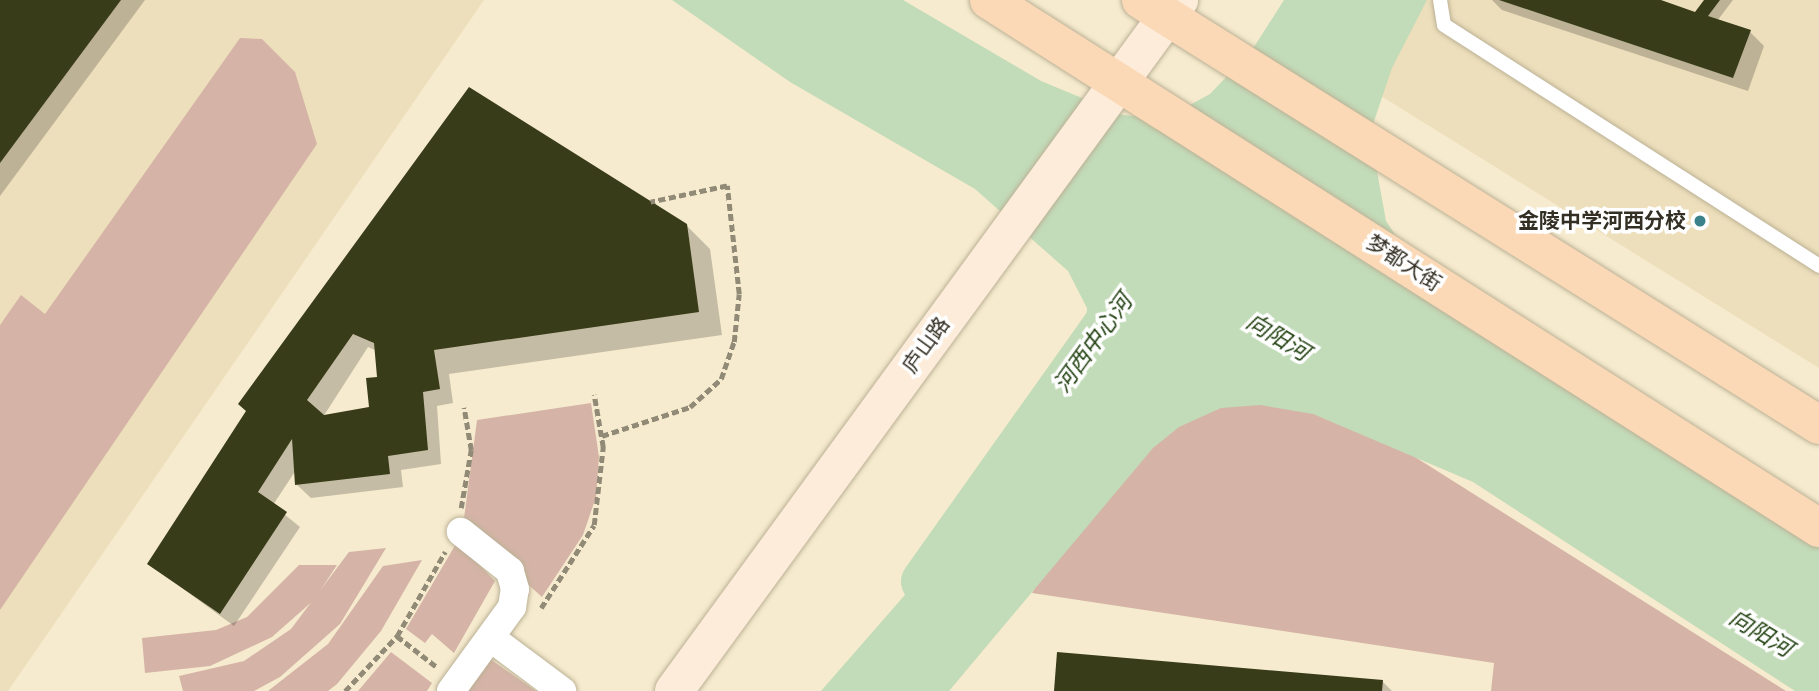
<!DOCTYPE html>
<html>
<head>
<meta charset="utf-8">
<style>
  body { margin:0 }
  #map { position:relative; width:1819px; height:691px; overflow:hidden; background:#f6ebce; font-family:Raleway,"Noto Sans SC",sans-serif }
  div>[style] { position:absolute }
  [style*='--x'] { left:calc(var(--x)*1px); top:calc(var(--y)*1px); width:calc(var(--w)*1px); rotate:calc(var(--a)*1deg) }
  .built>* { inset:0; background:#eddfbb }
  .green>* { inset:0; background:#d5b4a7 }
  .water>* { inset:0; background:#c2dbb8 }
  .shadow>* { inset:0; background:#0003 }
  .river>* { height:47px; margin:-23.5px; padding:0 23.5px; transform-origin:23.5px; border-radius:23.5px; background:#c2dbb8 }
  .building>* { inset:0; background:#393c19 }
  .path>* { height:4.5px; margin-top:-2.25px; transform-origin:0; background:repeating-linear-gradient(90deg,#918a76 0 7px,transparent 0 10.5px) }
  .roads { filter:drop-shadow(0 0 2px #bbb196) drop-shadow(0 0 2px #bbb196) }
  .lane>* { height:14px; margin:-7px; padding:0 7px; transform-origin:7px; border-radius:7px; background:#fff }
  .street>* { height:28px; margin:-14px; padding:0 14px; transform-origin:14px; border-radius:14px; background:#fff }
  .secondary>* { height:38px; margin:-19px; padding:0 19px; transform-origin:19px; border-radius:19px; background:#fdecda }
  .primary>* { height:38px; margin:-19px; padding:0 19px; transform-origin:19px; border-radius:19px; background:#fbd9b6 }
  .dots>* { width:19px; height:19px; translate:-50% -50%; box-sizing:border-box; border:4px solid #fff; border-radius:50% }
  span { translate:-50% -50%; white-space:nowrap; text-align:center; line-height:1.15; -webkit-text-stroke:7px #fff; paint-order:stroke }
  .poi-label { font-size:21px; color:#332f24; font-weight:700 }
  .right { translate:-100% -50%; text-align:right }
  .street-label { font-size:21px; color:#332f24 }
  .water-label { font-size:23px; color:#254414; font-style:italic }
</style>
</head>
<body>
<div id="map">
  <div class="built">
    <i style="clip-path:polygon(0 0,484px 0,8px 691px,0 691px)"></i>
    <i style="clip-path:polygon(1401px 0,1819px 0,1819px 368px,1344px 73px)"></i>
  </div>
  <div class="green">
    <i style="clip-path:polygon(240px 38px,262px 39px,295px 72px,317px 144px,0 610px,0 325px,21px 295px,45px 314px)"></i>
    <i style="clip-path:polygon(1247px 351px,1786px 691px,1491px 691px,1494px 663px,1032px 593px,1162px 368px)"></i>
    <i style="clip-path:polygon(591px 403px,599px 457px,596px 497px,583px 535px,542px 597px,463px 526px,477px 420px)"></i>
    <i style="clip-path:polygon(457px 542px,495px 581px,454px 653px,432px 634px,425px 643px,406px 629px)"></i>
    <i style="clip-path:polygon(386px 548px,340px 624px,280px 677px,254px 691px,183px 691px,179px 676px,244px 661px,291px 629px,349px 552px)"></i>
    <i style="clip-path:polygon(422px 560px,381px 631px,337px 684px,328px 691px,268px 691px,328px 644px,383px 566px)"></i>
    <i style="clip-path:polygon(299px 565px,337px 565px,314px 600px,272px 637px,210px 666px,145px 673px,142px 638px,216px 630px,247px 617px)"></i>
    <i style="clip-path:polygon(391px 652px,432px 683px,427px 691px,358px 691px)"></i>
    <i style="clip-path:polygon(490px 659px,536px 691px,467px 691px)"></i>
  </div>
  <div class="water">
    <i style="clip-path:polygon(672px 0,903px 0,1041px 81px,1123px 115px,1164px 119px,1210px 94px,1252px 50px,1284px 0,1427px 0,1392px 68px,1370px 133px,1386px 221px,1426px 281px,1819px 547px,1819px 691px,1795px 691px,1473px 482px,1313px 414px,1260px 405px,1221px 408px,1179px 427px,1153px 448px,949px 691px,821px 691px,1056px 422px,1084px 368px,1087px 308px,1068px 271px,975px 189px,790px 82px)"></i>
  </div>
  <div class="shadow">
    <i style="clip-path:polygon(0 0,145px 0,0 196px)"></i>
    <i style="clip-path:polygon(1492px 0,1655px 0,1696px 14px,1707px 0,1733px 0,1717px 21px,1750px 32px,1764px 46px,1748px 91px,1502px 10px)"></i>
    <i style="clip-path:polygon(evenodd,469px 89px,686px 225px,710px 249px,722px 335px,449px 374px,453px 403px,437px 406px,441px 464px,401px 470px,403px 487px,311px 498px,296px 484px,296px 470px,273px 505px,300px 527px,234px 626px,149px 564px,469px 89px,368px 347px,377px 351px,379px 379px,371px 408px,323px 417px,368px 347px)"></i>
    <i style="clip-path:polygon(1383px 682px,1392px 691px,1055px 691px)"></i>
  </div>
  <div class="river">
    <i style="--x:924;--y:581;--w:339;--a:-54.6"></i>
  </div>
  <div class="building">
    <i style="clip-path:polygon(0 0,121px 0,0 163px)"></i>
    <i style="clip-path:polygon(1499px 0,1661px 0,1695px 12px,1704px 0,1720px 0,1708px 16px,1751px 30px,1733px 78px)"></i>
    <i style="clip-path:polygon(evenodd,469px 87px,687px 224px,699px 312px,434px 350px,440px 389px,423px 392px,428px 450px,388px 456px,390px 474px,295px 485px,292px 439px,258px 492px,287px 512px,220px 614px,147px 564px,246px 411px,238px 404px,469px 87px,353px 334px,374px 343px,377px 377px,366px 378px,369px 407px,324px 415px,307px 400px,353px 334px)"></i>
    <i style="clip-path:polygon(1057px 652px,1383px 680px,1382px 691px,1054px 691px)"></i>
  </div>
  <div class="path">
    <i style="--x:602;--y:436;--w:93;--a:-18.2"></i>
    <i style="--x:690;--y:407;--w:42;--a:-42.1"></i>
    <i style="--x:721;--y:379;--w:39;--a:-71"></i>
    <i style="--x:734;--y:342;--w:48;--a:-84.1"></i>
    <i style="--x:739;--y:294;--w:109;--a:-96.3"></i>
    <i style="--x:727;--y:186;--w:78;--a:168.1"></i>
    <i style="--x:461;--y:508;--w:59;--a:-80.2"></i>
    <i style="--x:471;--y:450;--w:43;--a:-99.5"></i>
    <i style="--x:541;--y:608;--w:98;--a:-57.4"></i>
    <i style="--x:594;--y:525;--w:79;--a:-83.4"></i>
    <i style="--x:603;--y:447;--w:53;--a:-99.8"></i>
    <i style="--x:397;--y:636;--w:51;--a:37.8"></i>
    <i style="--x:345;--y:691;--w:76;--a:-46.6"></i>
    <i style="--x:397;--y:636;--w:97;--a:-60.3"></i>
  </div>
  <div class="roads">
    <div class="lane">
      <i style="--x:1440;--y:0;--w:25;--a:81"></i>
      <i style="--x:1444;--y:25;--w:446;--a:32.7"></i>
    </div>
    <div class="street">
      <i style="--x:491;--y:638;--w:89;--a:36.7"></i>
      <i style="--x:451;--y:691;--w:104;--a:-54"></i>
      <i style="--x:512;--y:607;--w:18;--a:-81"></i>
      <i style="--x:515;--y:589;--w:19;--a:-106"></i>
      <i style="--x:510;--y:571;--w:63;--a:-141.5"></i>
    </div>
    <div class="secondary">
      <i style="--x:674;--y:691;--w:856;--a:-53.84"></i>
    </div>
    <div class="primary">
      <i style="--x:989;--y:0;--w:984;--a:32.46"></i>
      <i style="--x:1141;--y:0;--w:800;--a:32.08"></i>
    </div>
  </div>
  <div class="dots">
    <i style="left:1700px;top:221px;background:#3b828b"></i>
  </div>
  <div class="poi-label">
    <span class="right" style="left:1686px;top:221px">金陵中学河西分校</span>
  </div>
  <div class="street-label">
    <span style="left:1404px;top:263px;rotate:33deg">梦都大街</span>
    <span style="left:926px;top:345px;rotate:-54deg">庐山路</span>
  </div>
  <div class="water-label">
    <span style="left:1278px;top:337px;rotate:31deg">向阳河</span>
    <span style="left:1093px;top:343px;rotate:-54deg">河西中心河</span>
    <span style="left:1761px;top:633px;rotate:31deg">向阳河</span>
  </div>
</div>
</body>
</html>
